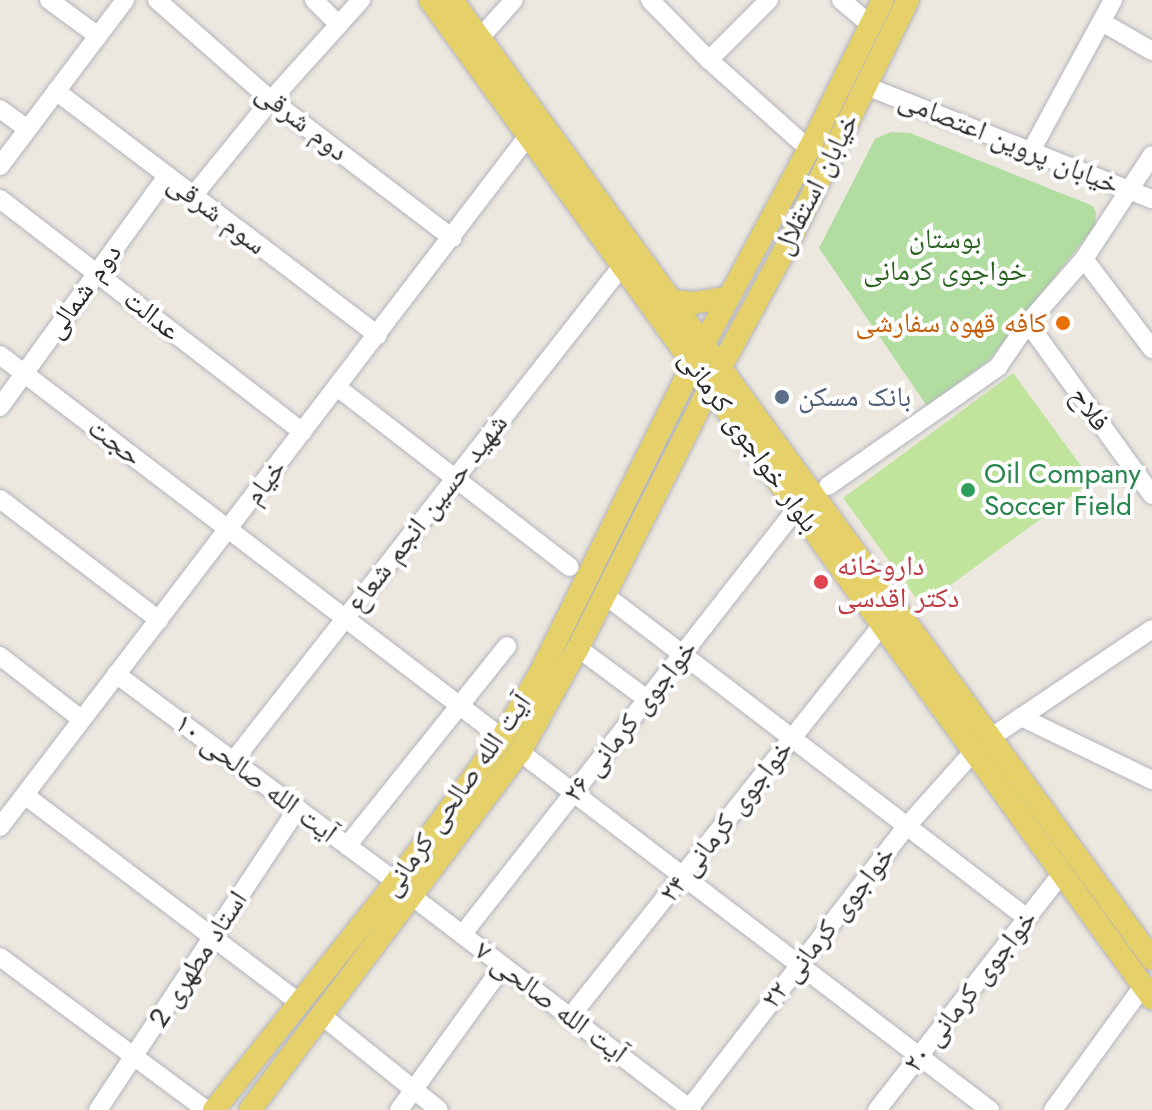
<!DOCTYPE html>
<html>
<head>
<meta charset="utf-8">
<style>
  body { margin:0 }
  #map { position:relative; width:1152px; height:1110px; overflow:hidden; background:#ece7df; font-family:Jost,"Noto Naskh Arabic",sans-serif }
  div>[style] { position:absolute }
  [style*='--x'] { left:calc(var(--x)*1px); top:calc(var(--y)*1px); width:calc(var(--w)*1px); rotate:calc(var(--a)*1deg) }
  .green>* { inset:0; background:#b1dda0 }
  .pitch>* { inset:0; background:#c1e49d }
  .roads { filter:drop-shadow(0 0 2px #b2b4bd) drop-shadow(0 0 2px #b2b4bd) }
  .minor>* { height:18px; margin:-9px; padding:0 9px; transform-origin:9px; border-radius:9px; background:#fff }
  .major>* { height:22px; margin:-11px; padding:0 11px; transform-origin:11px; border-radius:11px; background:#e5d06a }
  .dots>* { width:22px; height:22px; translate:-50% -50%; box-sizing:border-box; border:4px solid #fff; border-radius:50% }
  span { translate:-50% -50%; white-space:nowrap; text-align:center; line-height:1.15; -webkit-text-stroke:8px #fff; paint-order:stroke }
  .street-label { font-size:28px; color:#2b2b2b }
  .park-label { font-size:28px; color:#2a6321 }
  .food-label { font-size:28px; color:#c56008 }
  .right { translate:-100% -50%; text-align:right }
  .service-label { font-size:28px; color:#4e5e75 }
  .left { translate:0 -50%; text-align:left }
  .leisure-label { font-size:28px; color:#27864d }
  .health-label { font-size:28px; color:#be3a42 }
</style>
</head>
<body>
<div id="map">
  <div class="green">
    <i style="clip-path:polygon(891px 132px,910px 133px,1093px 206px,1096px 213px,1095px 226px,988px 361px,927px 406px,819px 248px,875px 139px)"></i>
  </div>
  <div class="pitch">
    <i style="clip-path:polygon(1013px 373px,1092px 481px,922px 606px,843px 498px)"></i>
  </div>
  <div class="roads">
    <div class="minor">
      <i style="--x:49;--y:0;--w:61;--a:36.3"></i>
      <i style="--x:157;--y:0;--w:152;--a:41.3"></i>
      <i style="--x:271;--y:100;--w:228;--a:37.3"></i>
      <i style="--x:314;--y:0;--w:35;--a:45"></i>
      <i style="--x:650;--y:0;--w:84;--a:45.5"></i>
      <i style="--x:709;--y:60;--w:134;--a:41.7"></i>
      <i style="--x:841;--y:0;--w:38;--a:40"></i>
      <i style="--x:1102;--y:22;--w:58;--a:30.1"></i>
      <i style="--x:479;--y:39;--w:52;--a:-48.1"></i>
      <i style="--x:709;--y:60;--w:85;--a:-45"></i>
      <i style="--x:866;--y:86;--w:308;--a:21.6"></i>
      <i style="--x:56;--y:91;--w:404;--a:37.2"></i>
      <i style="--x:0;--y:109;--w:34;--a:36"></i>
      <i style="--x:1031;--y:151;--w:172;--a:-61.5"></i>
      <i style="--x:0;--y:166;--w:208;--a:-53"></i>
      <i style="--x:193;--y:196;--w:124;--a:-50.9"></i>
      <i style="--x:271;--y:100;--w:135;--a:-48"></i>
      <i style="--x:0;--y:199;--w:382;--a:37.6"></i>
      <i style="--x:1084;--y:259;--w:113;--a:52.9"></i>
      <i style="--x:1028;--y:323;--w:212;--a:54.2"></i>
      <i style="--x:0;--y:355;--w:631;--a:37.34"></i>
      <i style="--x:337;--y:387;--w:294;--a:37.7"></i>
      <i style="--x:0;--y:407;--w:285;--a:-54.1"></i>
      <i style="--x:828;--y:486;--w:208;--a:-35"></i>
      <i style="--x:998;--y:367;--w:53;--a:-55.7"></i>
      <i style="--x:1028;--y:323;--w:85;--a:-48.8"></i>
      <i style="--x:1084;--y:259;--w:124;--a:-56.8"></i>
      <i style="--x:0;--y:499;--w:200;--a:37.3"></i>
      <i style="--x:605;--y:595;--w:531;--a:37.43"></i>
      <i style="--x:578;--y:648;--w:86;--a:36.5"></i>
      <i style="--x:0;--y:656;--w:103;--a:37.9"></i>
      <i style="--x:116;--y:674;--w:349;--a:36.6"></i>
      <i style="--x:1021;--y:717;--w:145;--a:25.7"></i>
      <i style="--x:990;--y:738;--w:195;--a:-33.9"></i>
      <i style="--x:520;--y:752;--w:591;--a:37.3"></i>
      <i style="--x:234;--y:760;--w:628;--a:-51.85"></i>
      <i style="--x:26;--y:796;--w:345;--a:37.1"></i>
      <i style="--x:0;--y:827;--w:870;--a:-52.62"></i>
      <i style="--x:347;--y:846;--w:256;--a:-51.3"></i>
      <i style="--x:413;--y:897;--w:351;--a:37.4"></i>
      <i style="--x:462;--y:935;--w:543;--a:-51.88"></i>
      <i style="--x:0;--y:957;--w:257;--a:36.6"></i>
      <i style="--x:321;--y:1015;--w:151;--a:38.8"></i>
      <i style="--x:570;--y:1017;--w:501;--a:-51.48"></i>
      <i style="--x:98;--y:1110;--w:362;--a:-56.5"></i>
      <i style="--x:399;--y:1110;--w:178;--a:-54.2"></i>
      <i style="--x:688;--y:1110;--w:359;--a:-52.4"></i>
      <i style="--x:907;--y:826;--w:101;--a:-48.2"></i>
      <i style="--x:877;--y:1110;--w:301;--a:-52"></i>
      <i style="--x:1053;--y:1110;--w:153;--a:-54"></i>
    </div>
    <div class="major">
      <i style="--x:430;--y:0;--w:1232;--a:54.12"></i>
      <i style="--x:452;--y:0;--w:1187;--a:53.87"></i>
      <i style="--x:672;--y:301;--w:21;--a:5"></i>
      <i style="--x:693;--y:303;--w:36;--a:-9"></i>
      <i style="--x:214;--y:1110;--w:292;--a:-51.4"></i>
      <i style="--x:396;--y:882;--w:179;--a:-53.6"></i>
      <i style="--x:502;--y:738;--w:75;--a:-59.7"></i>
      <i style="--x:540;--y:673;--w:345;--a:-63.7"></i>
      <i style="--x:693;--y:364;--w:244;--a:-61.7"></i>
      <i style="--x:809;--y:149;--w:166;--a:-63.6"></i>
      <i style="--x:250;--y:1110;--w:448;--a:-53"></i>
      <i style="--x:520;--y:752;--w:119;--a:-60.9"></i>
      <i style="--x:578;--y:648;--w:292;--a:-63.2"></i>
      <i style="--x:710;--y:387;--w:161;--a:-61.4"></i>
      <i style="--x:787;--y:246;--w:274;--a:-63.8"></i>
    </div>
  </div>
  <div class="dots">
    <i style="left:1063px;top:323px;background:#e8710a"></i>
    <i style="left:782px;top:397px;background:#5c6f8a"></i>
    <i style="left:968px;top:490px;background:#2e9e5b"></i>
    <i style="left:821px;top:582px;background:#e0444e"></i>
  </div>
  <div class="street-label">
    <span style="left:302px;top:122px;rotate:38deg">دوم شرقی</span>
    <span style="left:1009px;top:142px;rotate:22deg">خیابان پروین اعتصامی</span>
    <span style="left:816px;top:184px;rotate:-63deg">خیابان استقلال</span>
    <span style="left:217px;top:214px;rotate:37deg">سوم شرقی</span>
    <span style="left:83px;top:291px;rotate:-54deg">دوم شمالی</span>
    <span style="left:152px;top:315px;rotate:38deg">عدالت</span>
    <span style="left:1090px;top:409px;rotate:54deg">فلاح</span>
    <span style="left:749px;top:441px;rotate:54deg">بلوار خواجوی کرمانی</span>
    <span style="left:115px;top:442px;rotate:37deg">حجت</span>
    <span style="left:265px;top:482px;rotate:-53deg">خیام</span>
    <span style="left:427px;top:513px;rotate:-52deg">شهید حسین انجم شعاع</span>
    <span style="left:630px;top:721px;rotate:-52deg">خواجوی کرمانی ۲۶</span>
    <span style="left:256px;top:778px;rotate:37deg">آیت الله صالحی ۱۰</span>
    <span style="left:456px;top:795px;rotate:-55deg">آیت الله صالحی کرمانی</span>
    <span style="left:726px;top:821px;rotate:-52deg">خواجوی کرمانی ۲۴</span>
    <span style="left:828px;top:927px;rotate:-52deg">خواجوی کرمانی ۲۲</span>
    <span style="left:198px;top:959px;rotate:-57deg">استاد مطهری 2</span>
    <span style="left:970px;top:991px;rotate:-52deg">خواجوی کرمانی ۲۰</span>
    <span style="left:551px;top:1002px;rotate:37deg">آیت الله صالحی ۷</span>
  </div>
  <div class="park-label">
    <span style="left:945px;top:255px">بوستان<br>خواجوی کرمانی</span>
  </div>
  <div class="food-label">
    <span class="right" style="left:1047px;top:323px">کافه قهوه سفارشی</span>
  </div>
  <div class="service-label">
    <span class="left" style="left:798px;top:397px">بانک مسکن</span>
  </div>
  <div class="leisure-label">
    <span class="left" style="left:984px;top:490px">Oil Company<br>Soccer Field</span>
  </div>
  <div class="health-label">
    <span class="left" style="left:837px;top:582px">داروخانه<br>دکتر اقدسی</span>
  </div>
</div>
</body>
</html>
